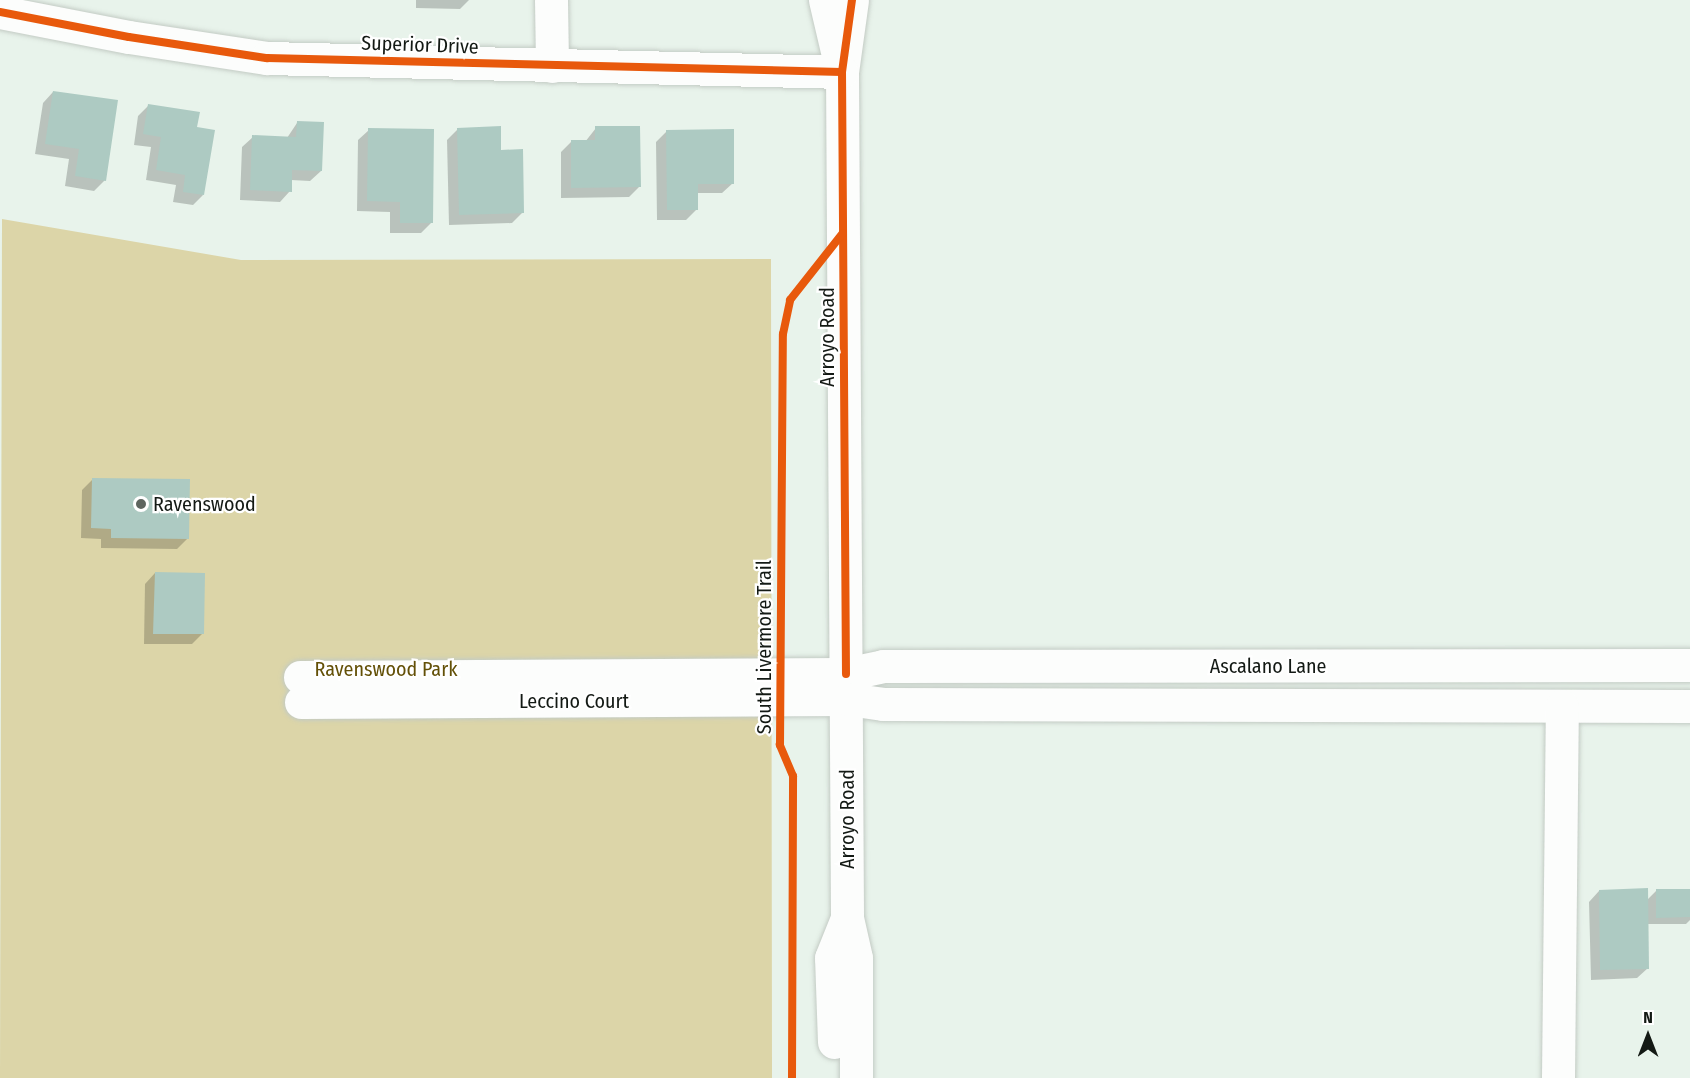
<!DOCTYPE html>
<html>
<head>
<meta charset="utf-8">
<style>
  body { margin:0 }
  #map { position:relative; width:1690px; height:1078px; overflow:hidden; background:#e8f3eb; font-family:"Fira Sans Condensed",sans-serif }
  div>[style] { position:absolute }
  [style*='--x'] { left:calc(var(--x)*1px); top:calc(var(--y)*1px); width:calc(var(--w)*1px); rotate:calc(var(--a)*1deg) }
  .green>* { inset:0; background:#dcd5a8 }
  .shadow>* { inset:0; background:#0003 }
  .building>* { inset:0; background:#adcac2 }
  .roads { filter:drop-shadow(0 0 2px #c3cbc4) drop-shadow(0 0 2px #c3cbc4) }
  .minor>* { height:33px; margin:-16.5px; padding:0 16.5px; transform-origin:16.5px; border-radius:16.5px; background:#fcfdfc }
  .cycleway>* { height:8px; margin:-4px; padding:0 4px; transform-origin:4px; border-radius:4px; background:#e8590c }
  .dots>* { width:16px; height:16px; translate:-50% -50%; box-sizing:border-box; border:3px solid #fff; border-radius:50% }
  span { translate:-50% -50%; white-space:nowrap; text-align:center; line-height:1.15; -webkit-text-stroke:4.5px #fff; paint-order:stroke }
  .street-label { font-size:20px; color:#131914 }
  .poi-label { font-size:20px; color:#131914 }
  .left { translate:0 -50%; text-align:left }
  .park-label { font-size:20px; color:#635007 }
  .north { position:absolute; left:1618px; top:1006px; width:60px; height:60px; -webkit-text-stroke:4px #fff; paint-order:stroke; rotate:0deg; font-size:16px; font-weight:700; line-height:24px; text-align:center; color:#131914 }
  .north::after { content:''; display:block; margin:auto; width:21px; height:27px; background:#131914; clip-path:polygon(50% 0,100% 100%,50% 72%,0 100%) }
</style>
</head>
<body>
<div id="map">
  <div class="green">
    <i style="clip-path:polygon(2px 219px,241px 260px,771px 259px,772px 1078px,0 1078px)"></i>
  </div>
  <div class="shadow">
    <i style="clip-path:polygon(416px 0,469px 0,460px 9px,416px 8px)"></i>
    <i style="clip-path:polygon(53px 92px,105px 180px,94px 191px,65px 186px,69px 159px,35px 154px,43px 103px)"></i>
    <i style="clip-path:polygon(149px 105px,203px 195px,193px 205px,173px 202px,176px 185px,146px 180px,151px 147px,134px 145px,138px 116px)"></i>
    <i style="clip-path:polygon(297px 123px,321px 171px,310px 181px,291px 180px,290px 191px,280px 202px,240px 200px,242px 147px,253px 137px,287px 138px)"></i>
    <i style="clip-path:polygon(596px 128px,639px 187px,629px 197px,561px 198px,561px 152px,571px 142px,585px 142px)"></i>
    <i style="clip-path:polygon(458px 129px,499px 151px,522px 213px,512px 223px,449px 225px,447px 140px)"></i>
    <i style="clip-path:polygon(369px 130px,432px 222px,421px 233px,390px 233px,390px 212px,357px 211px,358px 140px)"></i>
    <i style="clip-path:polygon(667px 131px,733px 183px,722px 193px,697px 193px,697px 209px,686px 220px,657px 220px,656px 142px)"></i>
    <i style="clip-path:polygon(93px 479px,188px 538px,177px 549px,101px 548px,101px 539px,81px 538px,82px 490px)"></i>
    <i style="clip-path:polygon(155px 573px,202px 634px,192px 644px,144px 644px,145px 584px)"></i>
    <i style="clip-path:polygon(1690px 890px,1690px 920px,1686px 924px,1647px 924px,1648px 968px,1637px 978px,1591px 980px,1589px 902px,1599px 891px,1647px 900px,1656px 891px)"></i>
  </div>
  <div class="building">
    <i style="clip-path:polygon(53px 91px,118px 100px,106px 181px,75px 176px,79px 149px,45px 144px)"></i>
    <i style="clip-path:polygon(148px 104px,200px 112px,197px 127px,215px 130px,204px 195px,183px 192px,185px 175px,156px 170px,161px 137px,143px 134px)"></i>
    <i style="clip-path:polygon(297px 121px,324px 122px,322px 171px,292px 170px,292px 192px,250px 190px,252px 135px,296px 137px)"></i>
    <i style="clip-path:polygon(501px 126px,501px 150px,523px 149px,524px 213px,459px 215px,457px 128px)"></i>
    <i style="clip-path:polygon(595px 126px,640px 126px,641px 187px,571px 188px,571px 140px,595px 140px)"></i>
    <i style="clip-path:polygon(368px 128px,434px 129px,433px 223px,400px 223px,400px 202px,367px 201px)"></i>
    <i style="clip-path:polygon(734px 129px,734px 184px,698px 184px,698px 210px,667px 210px,666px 130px)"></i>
    <i style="clip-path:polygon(92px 478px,190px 479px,189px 539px,111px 538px,111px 529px,91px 528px)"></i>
    <i style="clip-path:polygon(155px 572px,205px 573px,204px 634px,153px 634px)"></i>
    <i style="clip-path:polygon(1648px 888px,1649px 969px,1600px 970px,1599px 890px)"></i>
    <i style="clip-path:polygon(1656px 889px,1690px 889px,1690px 917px,1656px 918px)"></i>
  </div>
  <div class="roads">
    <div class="minor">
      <i style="--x:551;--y:0;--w:66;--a:89.1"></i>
      <i style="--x:825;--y:0;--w:66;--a:76.8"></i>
      <i style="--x:852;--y:0;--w:73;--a:97.9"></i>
      <i style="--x:842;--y:72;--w:846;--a:89.66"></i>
      <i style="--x:847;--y:918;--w:41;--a:77.3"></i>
      <i style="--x:856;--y:958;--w:120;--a:90"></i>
      <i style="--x:0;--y:12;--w:131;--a:11"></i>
      <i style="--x:129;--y:37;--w:140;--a:8.7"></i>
      <i style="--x:267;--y:58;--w:575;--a:1.39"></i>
      <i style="--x:300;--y:677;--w:546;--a:-0.31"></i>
      <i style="--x:846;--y:674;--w:38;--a:-12"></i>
      <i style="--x:883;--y:666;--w:807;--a:-0.07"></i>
      <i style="--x:301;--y:702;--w:547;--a:-0.31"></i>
      <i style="--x:848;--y:699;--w:35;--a:8"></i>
      <i style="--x:883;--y:704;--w:807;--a:0.14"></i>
      <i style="--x:834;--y:1042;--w:84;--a:-92"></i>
      <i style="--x:831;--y:958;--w:43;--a:-68.2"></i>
      <i style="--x:1558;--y:1078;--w:372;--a:-89.4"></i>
    </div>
  </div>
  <div class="cycleway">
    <i style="--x:0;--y:12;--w:131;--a:11"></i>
    <i style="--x:129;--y:37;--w:140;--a:8.7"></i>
    <i style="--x:267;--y:58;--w:575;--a:1.39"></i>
    <i style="--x:846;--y:674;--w:602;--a:-90.38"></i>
    <i style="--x:842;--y:72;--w:73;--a:-82.1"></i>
    <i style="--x:792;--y:1078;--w:302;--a:-89.8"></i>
    <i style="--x:793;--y:776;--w:34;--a:-113"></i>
    <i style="--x:780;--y:745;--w:411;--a:-89.6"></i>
    <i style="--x:783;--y:334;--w:35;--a:-78"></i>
    <i style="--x:790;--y:300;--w:85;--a:-51.7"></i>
  </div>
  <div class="dots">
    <i style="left:141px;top:504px;background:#5e655f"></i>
  </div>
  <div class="street-label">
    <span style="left:420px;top:45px;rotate:2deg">Superior Drive</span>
    <span style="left:827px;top:337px;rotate:-90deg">Arroyo Road</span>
    <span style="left:764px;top:647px;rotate:-90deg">South Livermore Trail</span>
    <span style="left:1268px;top:666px">Ascalano Lane</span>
    <span style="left:574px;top:701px">Leccino Court</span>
    <span style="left:847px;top:819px;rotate:-90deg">Arroyo Road</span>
  </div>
  <div class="poi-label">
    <span class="left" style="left:153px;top:504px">Ravenswood</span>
  </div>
  <div class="park-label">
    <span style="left:386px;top:669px">Ravenswood Park</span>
  </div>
  <div class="north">N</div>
</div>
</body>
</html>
